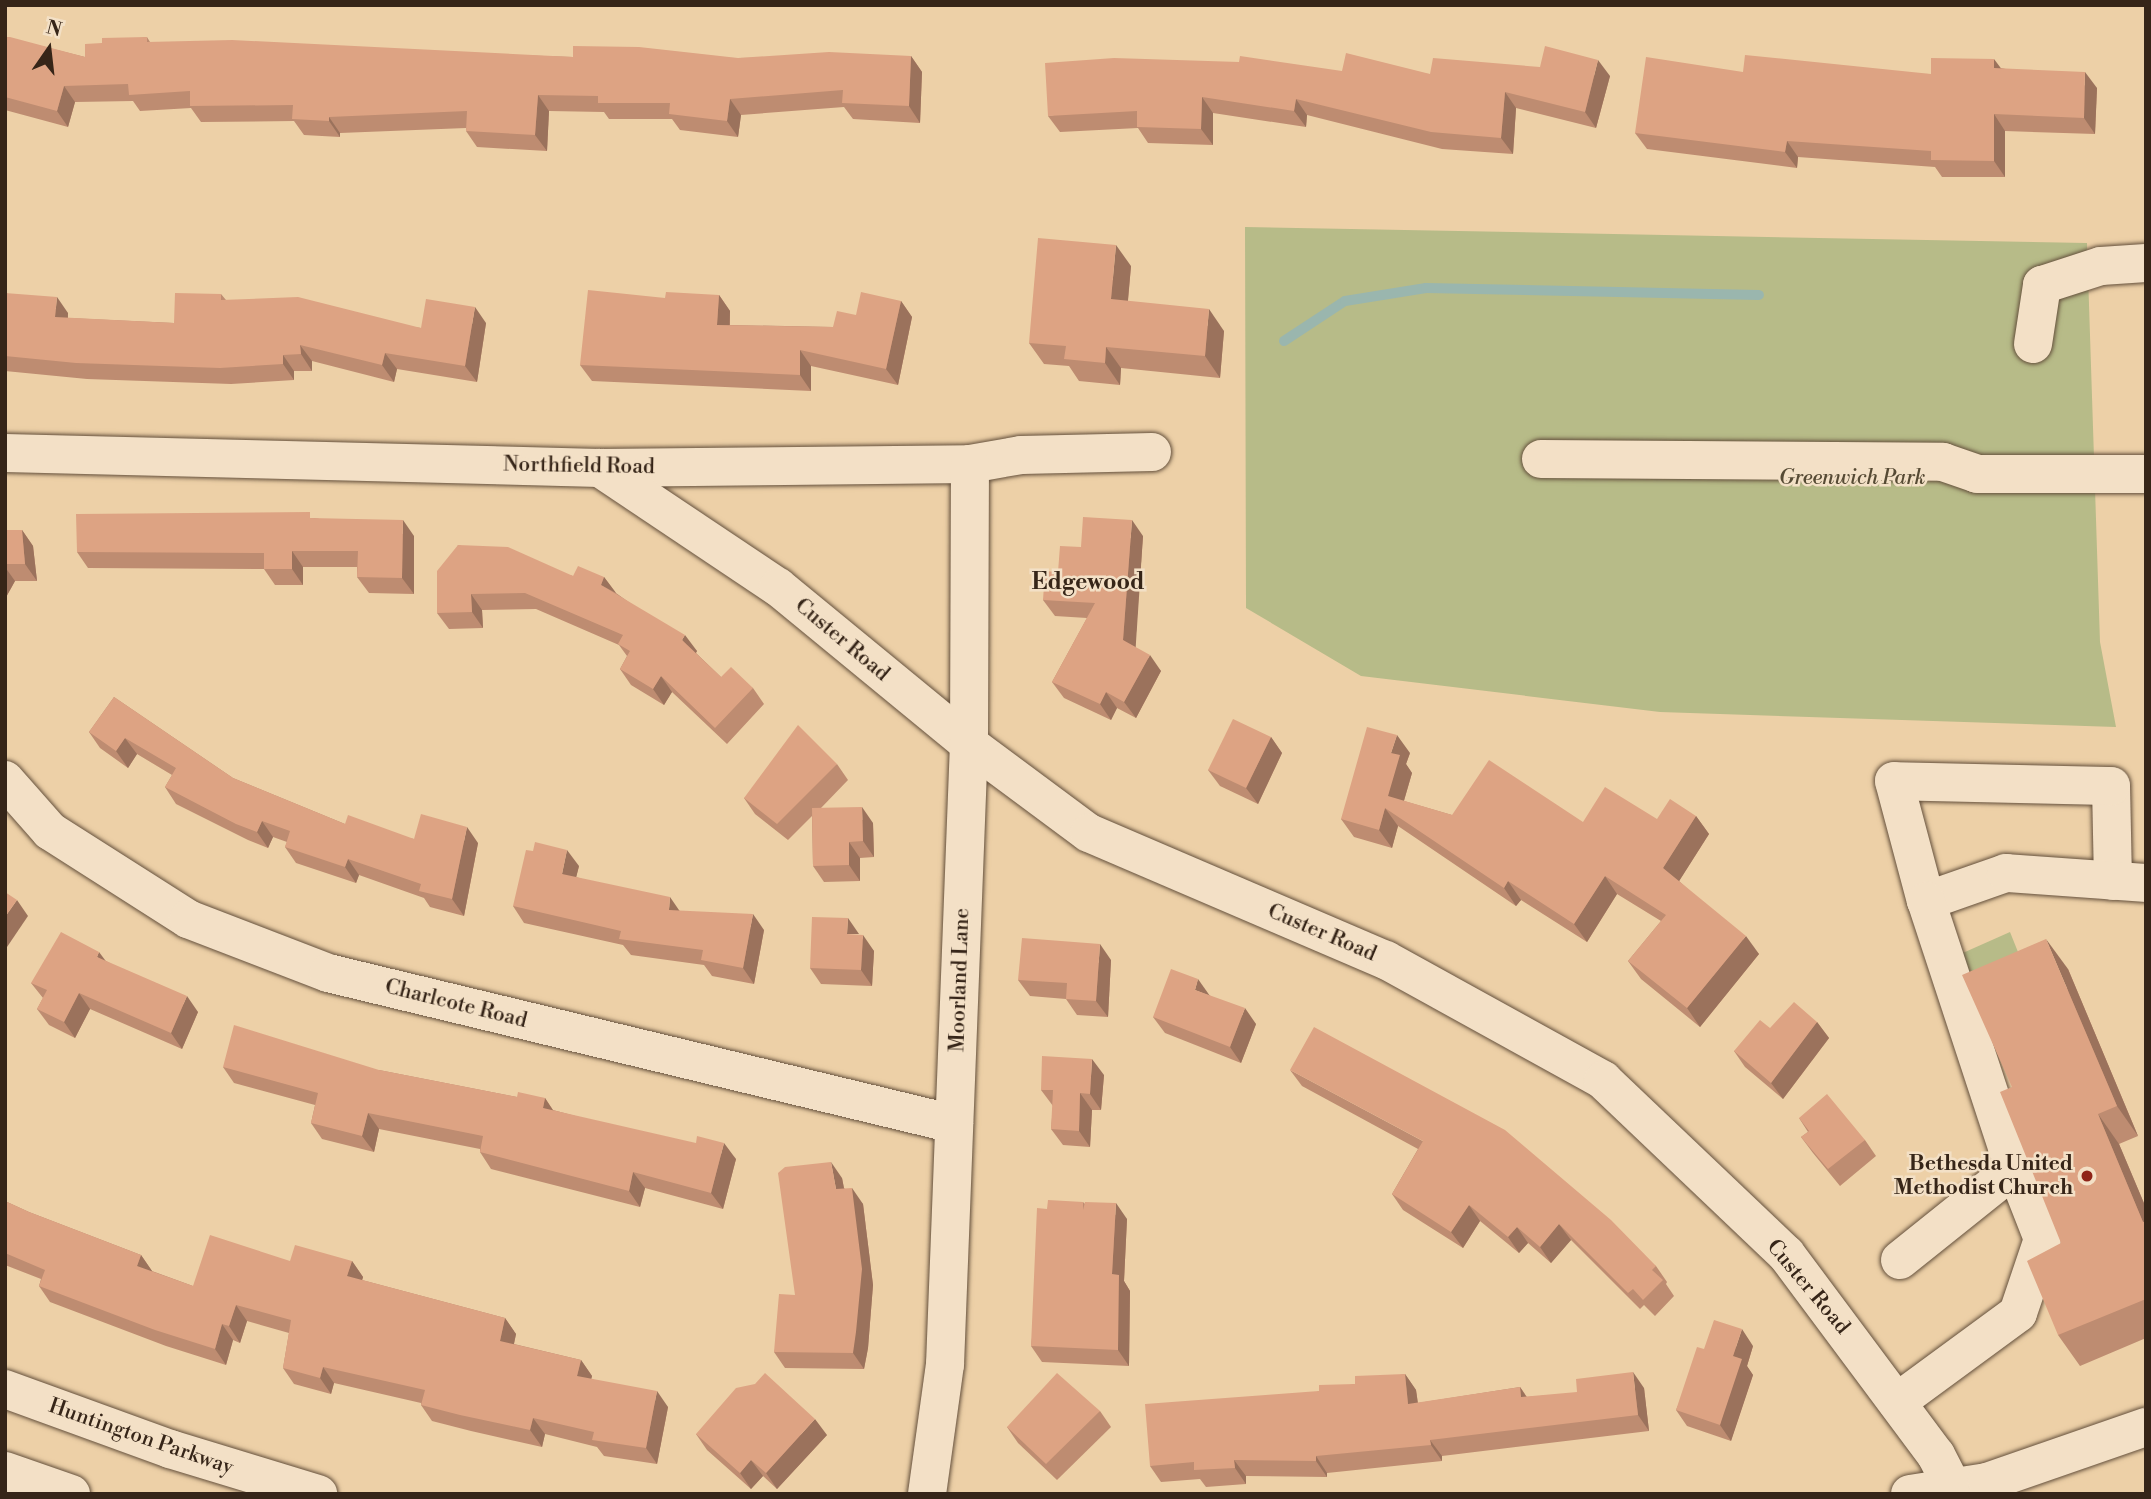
<!DOCTYPE html>
<html>
<head>
<meta charset="utf-8">
<style>
  body { margin:0 }
  #map { position:relative; width:2151px; height:1499px; overflow:hidden; background:#edd0a7; font-family:"Libre Bodoni",serif }
  div>[style] { position:absolute }
  [style*='--x'] { left:calc(var(--x)*1px); top:calc(var(--y)*1px); width:calc(var(--w)*1px); rotate:calc(var(--a)*1deg) }
  .green>* { inset:0; background:#b7bb88 }
  .stream>* { height:10px; margin:-5px; padding:0 5px; transform-origin:5px; border-radius:5px; background:#9ab6ae }
  .roads { filter:drop-shadow(0 0 2px #64503c) drop-shadow(0 0 2px #64503c) }
  .minor>* { height:38px; margin:-19px; padding:0 19px; transform-origin:19px; border-radius:19px; background:#f3e0c6 }
  .wall>* { inset:0; background:#be8c71 }
  .shaded-wall>* { inset:0; background:#9b725c }
  .building>* { inset:0; background:#dda383 }
  .dots>* { width:19px; height:19px; translate:-50% -50%; box-sizing:border-box; border:4px solid #f3e0c6; border-radius:50% }
  span { translate:-50% -50%; white-space:nowrap; text-align:center; line-height:1.15; -webkit-text-stroke:5px #f3e0c6; paint-order:stroke }
  .street-label { font-size:21px; color:#362518 }
  .park-label { font-size:21px; color:#564a34; font-style:italic }
  .poi-label { font-size:21px; color:#362518; font-weight:700 }
  .right { translate:-100% -50%; text-align:right }
  .neighbourhood-label { font-size:23px; color:#362518; font-weight:700 }
  .frame { position:absolute; inset:0; border:7px solid #362518; pointer-events:none }
  .north { position:absolute; left:14px; top:14px; width:70px; height:70px; -webkit-text-stroke:5px #f3e0c6; paint-order:stroke; rotate:14deg; font-size:19px; font-weight:700; line-height:28px; text-align:center; color:#362518 }
  .north::after { content:''; display:block; margin:auto; width:24px; height:32px; background:#362518; clip-path:polygon(50% 0,100% 100%,50% 72%,0 100%) }
</style>
</head>
<body>
<div id="map">
  <div class="green">
    <i style="clip-path:polygon(1245px 227px,2087px 243px,2100px 642px,2116px 727px,1660px 712px,1361px 676px,1246px 608px)"></i>
    <i style="clip-path:polygon(2010px 932px,2028px 977px,1973px 1003px,1956px 956px)"></i>
  </div>
  <div class="stream">
    <i style="--x:1284;--y:341;--w:73;--a:-33.3"></i>
    <i style="--x:1345;--y:301;--w:82;--a:-9.1"></i>
    <i style="--x:1426;--y:288;--w:333;--a:1.2"></i>
  </div>
  <div class="roads">
    <div class="minor">
      <i style="--x:2033;--y:344;--w:60;--a:-81.3"></i>
      <i style="--x:2042;--y:285;--w:62;--a:-17.9"></i>
      <i style="--x:2101;--y:266;--w:45;--a:-3.8"></i>
      <i style="--x:5;--y:453;--w:595;--a:1.44"></i>
      <i style="--x:600;--y:468;--w:370;--a:-0.6"></i>
      <i style="--x:970;--y:464;--w:52;--a:-10"></i>
      <i style="--x:1021;--y:455;--w:131;--a:-1.3"></i>
      <i style="--x:1541;--y:459;--w:402;--a:0.4"></i>
      <i style="--x:1943;--y:462;--w:36;--a:19"></i>
      <i style="--x:1977;--y:474;--w:169;--a:0"></i>
      <i style="--x:600;--y:468;--w:214;--a:33.8"></i>
      <i style="--x:778;--y:587;--w:247;--a:39.4"></i>
      <i style="--x:969;--y:744;--w:149;--a:36.6"></i>
      <i style="--x:1089;--y:833;--w:323;--a:23.2"></i>
      <i style="--x:1386;--y:960;--w:248;--a:28.9"></i>
      <i style="--x:1603;--y:1080;--w:253;--a:43.6"></i>
      <i style="--x:1786;--y:1254;--w:251;--a:53.3"></i>
      <i style="--x:1936;--y:1455;--w:44;--a:62.9"></i>
      <i style="--x:5;--y:780;--w:68;--a:48.6"></i>
      <i style="--x:50;--y:831;--w:164;--a:32.5"></i>
      <i style="--x:188;--y:919;--w:150;--a:21.1"></i>
      <i style="--x:328;--y:973;--w:644;--a:13.56"></i>
      <i style="--x:2113;--y:881;--w:95;--a:-91.2"></i>
      <i style="--x:2111;--y:786;--w:217;--a:-178.7"></i>
      <i style="--x:1894;--y:781;--w:124;--a:75.1"></i>
      <i style="--x:1926;--y:901;--w:85;--a:-19.3"></i>
      <i style="--x:2006;--y:873;--w:140;--a:4.1"></i>
      <i style="--x:1900;--y:1260;--w:147;--a:-38.7"></i>
      <i style="--x:5;--y:1389;--w:176;--a:20"></i>
      <i style="--x:170;--y:1449;--w:155;--a:16.9"></i>
      <i style="--x:1897;--y:1402;--w:150;--a:-36.3"></i>
      <i style="--x:2018;--y:1313;--w:78;--a:-71.3"></i>
      <i style="--x:2043;--y:1239;--w:99;--a:-111.4"></i>
      <i style="--x:2007;--y:1147;--w:259;--a:-108.2"></i>
      <i style="--x:5;--y:1471;--w:70;--a:19.2"></i>
      <i style="--x:927;--y:1494;--w:130;--a:-82.1"></i>
      <i style="--x:945;--y:1365;--w:621;--a:-87.79"></i>
      <i style="--x:969;--y:744;--w:280;--a:-89.8"></i>
      <i style="--x:1910;--y:1494;--w:78;--a:-8.9"></i>
      <i style="--x:1987;--y:1482;--w:168;--a:-19.1"></i>
    </div>
  </div>
  <div class="wall">
    <i style="clip-path:polygon(5px 37px,85px 57px,102px 43px,147px 37px,150px 42px,573px 57px,738px 58px,911px 56px,922px 72px,920px 123px,853px 119px,844px 107px,741px 115px,738px 137px,680px 130px,672px 119px,609px 119px,604px 112px,549px 111px,547px 151px,477px 147px,466px 131px,466px 128px,340px 133px,340px 137px,304px 135px,294px 121px,201px 122px,191px 108px,140px 111px,133px 101px,75px 102px,68px 127px,5px 110px)"></i>
    <i style="clip-path:polygon(2001px 68px,2097px 88px,2095px 134px,2005px 131px,2005px 177px,1942px 177px,1935px 167px,1798px 157px,1797px 168px,1647px 149px,1635px 133px,1743px 72px,1931px 74px)"></i>
    <i style="clip-path:polygon(1342px 71px,1430px 74px,1610px 76px,1596px 128px,1516px 108px,1513px 154px,1442px 149px,1307px 115px,1306px 127px,1213px 113px,1213px 145px,1148px 143px,1138px 128px,1060px 132px,1048px 116px)"></i>
    <i style="clip-path:polygon(1131px 266px,1128px 301px,1224px 331px,1220px 378px,1121px 368px,1120px 385px,1079px 381px,1069px 366px,1044px 364px,1029px 343px)"></i>
    <i style="clip-path:polygon(5px 293px,68px 313px,68px 318px,174px 323px,221px 294px,226px 300px,421px 328px,486px 323px,477px 382px,397px 369px,394px 382px,312px 361px,312px 371px,294px 371px,294px 380px,231px 384px,87px 379px,5px 371px)"></i>
    <i style="clip-path:polygon(719px 295px,730px 311px,730px 325px,833px 327px,856px 315px,901px 301px,912px 317px,898px 385px,811px 366px,811px 391px,592px 381px,580px 365px,665px 298px)"></i>
    <i style="clip-path:polygon(314px 518px,414px 536px,414px 594px,369px 593px,357px 577px,357px 567px,303px 567px,303px 585px,275px 585px,264px 569px,88px 568px,77px 552px)"></i>
    <i style="clip-path:polygon(5px 530px,22px 530px,33px 546px,37px 581px,15px 581px,5px 599px)"></i>
    <i style="clip-path:polygon(1143px 536px,1135px 647px,1161px 671px,1136px 718px,1117px 708px,1111px 720px,1064px 698px,1052px 682px,1087px 618px,1055px 616px,1043px 600px,1058px 572px,1081px 547px)"></i>
    <i style="clip-path:polygon(458px 545px,573px 576px,604px 577px,616px 593px,697px 651px,696px 653px,721px 677px,753px 688px,764px 704px,727px 744px,672px 692px,664px 705px,631px 685px,620px 669px,627px 656px,619px 645px,536px 609px,482px 610px,483px 628px,449px 629px,437px 613px)"></i>
    <i style="clip-path:polygon(114px 697px,233px 778px,345px 824px,414px 839px,478px 843px,464px 916px,430px 907px,424px 898px,359px 875px,356px 883px,296px 863px,285px 847px,287px 842px,273px 837px,268px 848px,248px 840px,176px 804px,165px 787px,172px 775px,137px 754px,128px 768px,100px 748px,89px 732px)"></i>
    <i style="clip-path:polygon(1271px 737px,1282px 753px,1258px 804px,1220px 786px,1208px 770px)"></i>
    <i style="clip-path:polygon(1410px 753px,1406px 764px,1412px 773px,1404px 801px,1452px 815px,1583px 822px,1657px 819px,1696px 816px,1709px 834px,1679px 881px,1759px 954px,1700px 1027px,1641px 979px,1628px 961px,1661px 921px,1617px 894px,1587px 942px,1521px 900px,1516px 906px,1398px 826px,1392px 848px,1354px 837px,1341px 819px)"></i>
    <i style="clip-path:polygon(837px 764px,848px 780px,821px 808px,873px 823px,874px 857px,860px 858px,860px 881px,824px 882px,813px 866px,812px 816px,788px 840px,755px 814px,744px 798px)"></i>
    <i style="clip-path:polygon(579px 866px,576px 877px,680px 911px,764px 930px,754px 984px,712px 976px,704px 965px,631px 955px,623px 945px,524px 923px,513px 906px)"></i>
    <i style="clip-path:polygon(859px 935px,874px 951px,872px 986px,821px 984px,810px 968px)"></i>
    <i style="clip-path:polygon(1111px 960px,1108px 1017px,1077px 1015px,1066px 999px,1030px 996px,1018px 980px)"></i>
    <i style="clip-path:polygon(106px 961px,198px 1012px,182px 1049px,90px 1009px,75px 1038px,49px 1025px,37px 1009px,43px 998px,31px 983px)"></i>
    <i style="clip-path:polygon(2068px 969px,2138px 1136px,2119px 1144px,2146px 1208px,2146px 1338px,2080px 1366px,2058px 1335px)"></i>
    <i style="clip-path:polygon(1209px 995px,1256px 1024px,1241px 1063px,1165px 1033px,1153px 1017px)"></i>
    <i style="clip-path:polygon(1817px 1022px,1829px 1038px,1783px 1099px,1745px 1067px,1734px 1051px)"></i>
    <i style="clip-path:polygon(223px 1067px,379px 1070px,517px 1097px,545px 1098px,553px 1110px,736px 1159px,723px 1209px,645px 1188px,640px 1207px,491px 1169px,480px 1152px,480px 1149px,379px 1129px,374px 1152px,322px 1139px,311px 1123px,315px 1105px,234px 1083px)"></i>
    <i style="clip-path:polygon(1290px 1070px,1656px 1266px,1667px 1282px,1666px 1284px,1674px 1296px,1655px 1316px,1644px 1305px,1640px 1309px,1571px 1240px,1551px 1263px,1528px 1243px,1519px 1253px,1480px 1221px,1463px 1248px,1403px 1210px,1392px 1194px,1418px 1149px,1302px 1086px)"></i>
    <i style="clip-path:polygon(1104px 1075px,1101px 1110px,1092px 1110px,1090px 1147px,1063px 1145px,1051px 1129px,1053px 1106px,1041px 1090px)"></i>
    <i style="clip-path:polygon(1799px 1118px,1865px 1140px,1876px 1156px,1840px 1186px,1813px 1153px,1801px 1137px,1808px 1132px)"></i>
    <i style="clip-path:polygon(842px 1178px,844px 1188px,863px 1204px,873px 1285px,868px 1348px,864px 1369px,785px 1368px,774px 1352px,795px 1295px)"></i>
    <i style="clip-path:polygon(5px 1201px,29px 1212px,141px 1255px,152px 1271px,193px 1286px,290px 1261px,352px 1261px,363px 1277px,362px 1280px,505px 1318px,516px 1334px,514px 1344px,581px 1360px,592px 1376px,591px 1379px,668px 1407px,657px 1464px,604px 1456px,597px 1447px,545px 1434px,542px 1447px,471px 1431px,432px 1421px,421px 1405px,421px 1403px,334px 1383px,331px 1394px,294px 1384px,283px 1368px,289px 1333px,247px 1321px,240px 1343px,233px 1340px,226px 1365px,166px 1346px,50px 1302px,39px 1286px,41px 1279px,5px 1265px)"></i>
    <i style="clip-path:polygon(1083px 1202px,1085px 1204px,1127px 1219px,1124px 1281px,1130px 1291px,1129px 1366px,1042px 1362px,1031px 1346px,1047px 1209px)"></i>
    <i style="clip-path:polygon(1753px 1346px,1747px 1366px,1753px 1375px,1731px 1441px,1687px 1426px,1676px 1410px,1704px 1349px)"></i>
    <i style="clip-path:polygon(1405px 1374px,1416px 1390px,1418px 1403px,1520px 1387px,1527px 1397px,1644px 1388px,1649px 1431px,1442px 1456px,1442px 1461px,1327px 1473px,1327px 1477px,1246px 1476px,1246px 1484px,1206px 1487px,1200px 1479px,1161px 1482px,1150px 1466px,1319px 1391px)"></i>
    <i style="clip-path:polygon(1100px 1411px,1111px 1427px,1057px 1480px,1018px 1443px,1007px 1427px)"></i>
    <i style="clip-path:polygon(696px 1434px,827px 1435px,777px 1489px,763px 1476px,751px 1489px,707px 1450px)"></i>
  </div>
  <div class="shaded-wall">
    <i style="clip-path:polygon(911px 56px,922px 72px,920px 123px,909px 106px)"></i>
    <i style="clip-path:polygon(1994px 59px,2006px 75px,1994px 68px)"></i>
    <i style="clip-path:polygon(1598px 60px,1610px 76px,1596px 128px,1585px 112px)"></i>
    <i style="clip-path:polygon(2085px 72px,2097px 88px,2095px 134px,2084px 118px)"></i>
    <i style="clip-path:polygon(64px 86px,75px 102px,68px 127px,57px 111px)"></i>
    <i style="clip-path:polygon(1505px 92px,1516px 108px,1513px 154px,1501px 138px)"></i>
    <i style="clip-path:polygon(538px 95px,549px 111px,547px 151px,535px 135px)"></i>
    <i style="clip-path:polygon(1202px 97px,1213px 113px,1213px 145px,1201px 129px)"></i>
    <i style="clip-path:polygon(730px 99px,741px 115px,738px 137px,727px 121px)"></i>
    <i style="clip-path:polygon(1296px 99px,1307px 115px,1306px 127px,1294px 111px)"></i>
    <i style="clip-path:polygon(1994px 114px,2005px 131px,2005px 177px,1994px 161px)"></i>
    <i style="clip-path:polygon(329px 117px,340px 133px,340px 137px,329px 121px)"></i>
    <i style="clip-path:polygon(1787px 141px,1798px 157px,1797px 168px,1785px 152px)"></i>
    <i style="clip-path:polygon(1116px 245px,1131px 266px,1126px 321px,1111px 299px)"></i>
    <i style="clip-path:polygon(719px 295px,730px 311px,729px 341px,717px 325px)"></i>
    <i style="clip-path:polygon(57px 297px,68px 313px,67px 334px,55px 317px)"></i>
    <i style="clip-path:polygon(901px 301px,912px 317px,898px 385px,886px 369px)"></i>
    <i style="clip-path:polygon(475px 307px,486px 323px,477px 382px,465px 366px)"></i>
    <i style="clip-path:polygon(1209px 309px,1224px 331px,1220px 378px,1205px 356px)"></i>
    <i style="clip-path:polygon(300px 345px,312px 361px,312px 371px,301px 354px)"></i>
    <i style="clip-path:polygon(1106px 347px,1121px 368px,1120px 385px,1105px 363px)"></i>
    <i style="clip-path:polygon(800px 350px,811px 366px,811px 391px,800px 375px)"></i>
    <i style="clip-path:polygon(385px 353px,397px 369px,394px 382px,382px 365px)"></i>
    <i style="clip-path:polygon(283px 355px,294px 371px,294px 380px,283px 364px)"></i>
    <i style="clip-path:polygon(403px 520px,414px 536px,414px 594px,402px 578px)"></i>
    <i style="clip-path:polygon(1132px 520px,1143px 536px,1135px 657px,1123px 640px)"></i>
    <i style="clip-path:polygon(22px 530px,33px 546px,37px 581px,25px 564px)"></i>
    <i style="clip-path:polygon(292px 551px,303px 567px,303px 585px,292px 569px)"></i>
    <i style="clip-path:polygon(5px 567px,15px 581px,5px 599px)"></i>
    <i style="clip-path:polygon(604px 577px,616px 593px,601px 585px)"></i>
    <i style="clip-path:polygon(471px 594px,482px 610px,483px 628px,472px 612px)"></i>
    <i style="clip-path:polygon(685px 635px,697px 651px,694px 656px,682px 640px)"></i>
    <i style="clip-path:polygon(1150px 655px,1161px 671px,1136px 718px,1124px 702px)"></i>
    <i style="clip-path:polygon(661px 676px,672px 692px,664px 705px,653px 689px)"></i>
    <i style="clip-path:polygon(1106px 692px,1117px 708px,1111px 720px,1100px 704px)"></i>
    <i style="clip-path:polygon(1397px 735px,1410px 753px,1406px 764px,1412px 773px,1400px 814px,1388px 796px,1391px 753px)"></i>
    <i style="clip-path:polygon(1271px 737px,1282px 753px,1258px 804px,1246px 788px)"></i>
    <i style="clip-path:polygon(125px 738px,137px 754px,128px 768px,116px 751px)"></i>
    <i style="clip-path:polygon(862px 807px,873px 823px,874px 857px,863px 841px)"></i>
    <i style="clip-path:polygon(1385px 808px,1398px 826px,1392px 848px,1379px 830px)"></i>
    <i style="clip-path:polygon(1696px 816px,1709px 834px,1676px 886px,1663px 868px)"></i>
    <i style="clip-path:polygon(262px 821px,273px 837px,268px 848px,257px 832px)"></i>
    <i style="clip-path:polygon(467px 827px,478px 843px,464px 916px,452px 899px)"></i>
    <i style="clip-path:polygon(849px 842px,860px 858px,860px 881px,849px 865px)"></i>
    <i style="clip-path:polygon(567px 850px,579px 866px,573px 890px,562px 874px)"></i>
    <i style="clip-path:polygon(348px 859px,359px 875px,356px 883px,345px 867px)"></i>
    <i style="clip-path:polygon(1605px 876px,1617px 894px,1587px 942px,1574px 924px)"></i>
    <i style="clip-path:polygon(1508px 881px,1521px 900px,1516px 906px,1504px 888px)"></i>
    <i style="clip-path:polygon(670px 897px,681px 913px,669px 910px)"></i>
    <i style="clip-path:polygon(17px 900px,28px 916px,5px 950px,5px 917px)"></i>
    <i style="clip-path:polygon(753px 914px,764px 930px,754px 984px,743px 968px)"></i>
    <i style="clip-path:polygon(848px 918px,859px 934px,847px 934px)"></i>
    <i style="clip-path:polygon(863px 935px,874px 951px,872px 986px,861px 970px)"></i>
    <i style="clip-path:polygon(1746px 936px,1759px 954px,1700px 1027px,1687px 1008px)"></i>
    <i style="clip-path:polygon(2046px 939px,2068px 969px,2138px 1136px,2117px 1106px)"></i>
    <i style="clip-path:polygon(1100px 944px,1111px 960px,1108px 1017px,1096px 1001px)"></i>
    <i style="clip-path:polygon(99px 952px,111px 968px,97px 957px)"></i>
    <i style="clip-path:polygon(1198px 979px,1210px 996px,1195px 990px)"></i>
    <i style="clip-path:polygon(79px 993px,90px 1009px,75px 1038px,64px 1022px)"></i>
    <i style="clip-path:polygon(187px 996px,198px 1012px,182px 1049px,171px 1033px)"></i>
    <i style="clip-path:polygon(1245px 1008px,1256px 1024px,1241px 1063px,1230px 1047px)"></i>
    <i style="clip-path:polygon(1817px 1022px,1829px 1038px,1783px 1099px,1771px 1083px)"></i>
    <i style="clip-path:polygon(1092px 1059px,1104px 1075px,1101px 1110px,1090px 1094px)"></i>
    <i style="clip-path:polygon(1080px 1093px,1092px 1110px,1090px 1147px,1079px 1131px)"></i>
    <i style="clip-path:polygon(545px 1098px,556px 1115px,543px 1108px)"></i>
    <i style="clip-path:polygon(368px 1113px,379px 1129px,374px 1152px,362px 1136px)"></i>
    <i style="clip-path:polygon(2098px 1114px,2119px 1144px,2146px 1208px,2146px 1226px,2143px 1222px)"></i>
    <i style="clip-path:polygon(724px 1143px,736px 1159px,723px 1209px,711px 1193px)"></i>
    <i style="clip-path:polygon(831px 1162px,842px 1178px,847px 1205px,836px 1189px)"></i>
    <i style="clip-path:polygon(633px 1172px,645px 1188px,640px 1207px,629px 1191px)"></i>
    <i style="clip-path:polygon(852px 1188px,863px 1204px,873px 1285px,868px 1348px,864px 1369px,853px 1353px)"></i>
    <i style="clip-path:polygon(1116px 1203px,1127px 1219px,1124px 1281px,1130px 1291px,1129px 1366px,1118px 1350px,1112px 1274px)"></i>
    <i style="clip-path:polygon(1469px 1205px,1480px 1221px,1463px 1248px,1451px 1232px)"></i>
    <i style="clip-path:polygon(1559px 1224px,1571px 1240px,1551px 1263px,1540px 1247px)"></i>
    <i style="clip-path:polygon(1517px 1227px,1528px 1243px,1519px 1253px,1508px 1237px)"></i>
    <i style="clip-path:polygon(141px 1255px,152px 1271px,148px 1282px,137px 1266px)"></i>
    <i style="clip-path:polygon(352px 1261px,363px 1277px,359px 1292px,347px 1276px)"></i>
    <i style="clip-path:polygon(236px 1305px,247px 1321px,240px 1343px,229px 1326px)"></i>
    <i style="clip-path:polygon(505px 1318px,516px 1334px,511px 1357px,500px 1341px)"></i>
    <i style="clip-path:polygon(222px 1324px,233px 1340px,226px 1365px,215px 1349px)"></i>
    <i style="clip-path:polygon(1742px 1329px,1753px 1346px,1747px 1366px,1753px 1375px,1731px 1441px,1720px 1425px,1733px 1356px)"></i>
    <i style="clip-path:polygon(581px 1360px,592px 1376px,588px 1392px,577px 1376px)"></i>
    <i style="clip-path:polygon(323px 1367px,334px 1383px,331px 1394px,320px 1378px)"></i>
    <i style="clip-path:polygon(1633px 1372px,1644px 1388px,1649px 1431px,1638px 1415px)"></i>
    <i style="clip-path:polygon(1405px 1374px,1416px 1390px,1420px 1420px,1408px 1404px)"></i>
    <i style="clip-path:polygon(1520px 1387px,1531px 1404px,1521px 1397px)"></i>
    <i style="clip-path:polygon(657px 1391px,668px 1407px,657px 1464px,646px 1448px)"></i>
    <i style="clip-path:polygon(533px 1418px,545px 1434px,542px 1447px,530px 1430px)"></i>
    <i style="clip-path:polygon(815px 1419px,827px 1435px,777px 1489px,766px 1473px)"></i>
    <i style="clip-path:polygon(1430px 1440px,1442px 1456px,1442px 1461px,1431px 1445px)"></i>
    <i style="clip-path:polygon(1316px 1456px,1327px 1473px,1327px 1477px,1316px 1461px)"></i>
    <i style="clip-path:polygon(751px 1460px,763px 1476px,751px 1489px,740px 1473px)"></i>
    <i style="clip-path:polygon(1234px 1460px,1246px 1476px,1246px 1484px,1235px 1468px)"></i>
  </div>
  <div class="building">
    <i style="clip-path:polygon(5px 37px,10px 37px,85px 57px,85px 44px,102px 43px,102px 38px,147px 37px,147px 42px,232px 40px,573px 57px,573px 46px,639px 47px,738px 58px,829px 52px,911px 56px,909px 106px,842px 103px,843px 90px,730px 99px,727px 121px,669px 114px,670px 103px,598px 103px,598px 96px,538px 95px,535px 135px,466px 131px,467px 111px,329px 117px,329px 121px,292px 119px,293px 105px,190px 106px,190px 91px,129px 95px,128px 84px,64px 86px,57px 111px,5px 97px)"></i>
    <i style="clip-path:polygon(1545px 46px,1598px 60px,1585px 112px,1505px 92px,1501px 138px,1431px 132px,1296px 99px,1294px 111px,1202px 97px,1201px 129px,1137px 127px,1137px 111px,1048px 116px,1045px 63px,1114px 58px,1239px 62px,1240px 56px,1342px 71px,1346px 53px,1430px 74px,1433px 58px,1540px 67px)"></i>
    <i style="clip-path:polygon(1745px 55px,1931px 74px,1931px 58px,1994px 59px,1994px 68px,2085px 72px,2084px 118px,1994px 114px,1994px 161px,1931px 160px,1931px 151px,1787px 141px,1785px 152px,1635px 133px,1646px 57px,1743px 72px)"></i>
    <i style="clip-path:polygon(1038px 238px,1116px 245px,1111px 299px,1209px 309px,1205px 356px,1106px 347px,1105px 363px,1064px 359px,1066px 346px,1029px 343px)"></i>
    <i style="clip-path:polygon(588px 290px,665px 298px,666px 292px,719px 295px,717px 325px,833px 327px,837px 311px,856px 315px,861px 292px,901px 301px,886px 369px,800px 350px,800px 375px,580px 365px)"></i>
    <i style="clip-path:polygon(5px 293px,57px 297px,55px 317px,174px 323px,175px 293px,221px 294px,221px 300px,298px 297px,421px 328px,426px 299px,475px 307px,465px 366px,385px 353px,382px 365px,300px 345px,301px 354px,283px 355px,283px 364px,220px 368px,76px 363px,5px 356px)"></i>
    <i style="clip-path:polygon(310px 512px,310px 518px,403px 520px,402px 578px,357px 577px,358px 551px,292px 551px,292px 569px,264px 569px,264px 553px,77px 552px,76px 514px)"></i>
    <i style="clip-path:polygon(1083px 517px,1132px 520px,1123px 640px,1150px 655px,1124px 702px,1106px 692px,1100px 704px,1052px 682px,1095px 603px,1043px 600px,1045px 571px,1058px 572px,1060px 546px,1081px 547px)"></i>
    <i style="clip-path:polygon(5px 530px,22px 530px,25px 564px,5px 564px)"></i>
    <i style="clip-path:polygon(458px 545px,508px 547px,573px 576px,578px 566px,604px 577px,601px 585px,685px 635px,682px 640px,721px 677px,731px 667px,753px 688px,715px 728px,661px 676px,653px 689px,620px 669px,630px 651px,618px 644px,623px 635px,525px 593px,471px 594px,472px 612px,437px 613px,437px 571px)"></i>
    <i style="clip-path:polygon(114px 697px,233px 778px,345px 824px,348px 815px,414px 839px,421px 814px,467px 827px,452px 899px,419px 891px,421px 884px,348px 859px,345px 867px,285px 847px,290px 831px,262px 821px,257px 832px,236px 824px,165px 787px,176px 768px,125px 738px,116px 751px,89px 732px)"></i>
    <i style="clip-path:polygon(1233px 719px,1271px 737px,1246px 788px,1208px 770px)"></i>
    <i style="clip-path:polygon(798px 725px,837px 764px,777px 824px,744px 798px)"></i>
    <i style="clip-path:polygon(1367px 727px,1397px 735px,1391px 753px,1400px 755px,1388px 796px,1452px 815px,1489px 760px,1583px 822px,1605px 787px,1657px 819px,1670px 799px,1696px 816px,1663px 868px,1746px 936px,1687px 1008px,1628px 961px,1666px 915px,1605px 876px,1574px 924px,1508px 881px,1504px 888px,1385px 808px,1379px 830px,1341px 819px)"></i>
    <i style="clip-path:polygon(862px 807px,863px 841px,849px 842px,849px 865px,813px 866px,812px 808px)"></i>
    <i style="clip-path:polygon(535px 842px,567px 850px,562px 874px,670px 897px,669px 910px,753px 914px,743px 968px,701px 960px,703px 950px,619px 939px,621px 931px,513px 906px,526px 850px,533px 851px)"></i>
    <i style="clip-path:polygon(5px 892px,17px 900px,5px 917px)"></i>
    <i style="clip-path:polygon(812px 917px,848px 918px,847px 934px,863px 935px,861px 970px,810px 968px)"></i>
    <i style="clip-path:polygon(61px 932px,99px 952px,97px 957px,187px 996px,171px 1033px,79px 993px,64px 1022px,37px 1009px,47px 990px,31px 983px)"></i>
    <i style="clip-path:polygon(1022px 938px,1100px 944px,1096px 1001px,1066px 999px,1067px 983px,1018px 980px)"></i>
    <i style="clip-path:polygon(2046px 939px,2117px 1106px,2098px 1114px,2143px 1222px,2146px 1221px,2146px 1299px,2058px 1335px,2027px 1261px,2061px 1243px,2000px 1092px,2012px 1087px,1962px 975px)"></i>
    <i style="clip-path:polygon(1171px 969px,1198px 979px,1195px 990px,1245px 1008px,1230px 1047px,1153px 1017px)"></i>
    <i style="clip-path:polygon(1794px 1002px,1817px 1022px,1771px 1083px,1734px 1051px,1760px 1020px,1770px 1028px)"></i>
    <i style="clip-path:polygon(234px 1025px,379px 1070px,517px 1097px,518px 1092px,545px 1098px,543px 1108px,696px 1143px,697px 1136px,724px 1143px,711px 1193px,633px 1172px,629px 1191px,480px 1152px,483px 1136px,368px 1113px,362px 1136px,311px 1123px,318px 1093px,223px 1067px)"></i>
    <i style="clip-path:polygon(1314px 1027px,1505px 1130px,1611px 1220px,1656px 1266px,1652px 1270px,1663px 1280px,1643px 1300px,1633px 1289px,1628px 1293px,1559px 1224px,1540px 1247px,1517px 1227px,1508px 1237px,1469px 1205px,1451px 1232px,1392px 1194px,1423px 1141px,1290px 1070px)"></i>
    <i style="clip-path:polygon(1042px 1056px,1092px 1059px,1090px 1094px,1080px 1093px,1079px 1131px,1051px 1129px,1053px 1090px,1041px 1090px)"></i>
    <i style="clip-path:polygon(1827px 1094px,1865px 1140px,1828px 1169px,1801px 1137px,1809px 1131px,1799px 1118px)"></i>
    <i style="clip-path:polygon(831px 1162px,836px 1189px,852px 1188px,862px 1269px,856px 1332px,853px 1353px,774px 1352px,779px 1294px,795px 1295px,778px 1173px,785px 1167px)"></i>
    <i style="clip-path:polygon(1048px 1200px,1083px 1202px,1083px 1210px,1085px 1202px,1116px 1203px,1112px 1274px,1119px 1275px,1118px 1350px,1031px 1346px,1037px 1208px,1047px 1209px)"></i>
    <i style="clip-path:polygon(5px 1201px,29px 1212px,141px 1255px,137px 1266px,193px 1286px,210px 1235px,290px 1261px,295px 1245px,352px 1261px,347px 1276px,505px 1318px,500px 1341px,581px 1360px,577px 1376px,657px 1391px,646px 1448px,592px 1440px,594px 1432px,533px 1418px,530px 1430px,460px 1415px,421px 1405px,425px 1390px,323px 1367px,320px 1378px,283px 1368px,291px 1320px,236px 1305px,229px 1326px,222px 1324px,215px 1349px,155px 1330px,39px 1286px,45px 1270px,5px 1253px)"></i>
    <i style="clip-path:polygon(1714px 1320px,1742px 1329px,1733px 1356px,1742px 1359px,1720px 1425px,1676px 1410px,1697px 1347px,1704px 1349px)"></i>
    <i style="clip-path:polygon(1633px 1372px,1638px 1415px,1430px 1440px,1431px 1445px,1316px 1456px,1316px 1461px,1234px 1460px,1235px 1468px,1194px 1470px,1194px 1462px,1150px 1466px,1145px 1404px,1319px 1391px,1319px 1385px,1355px 1384px,1355px 1376px,1405px 1374px,1408px 1404px,1520px 1387px,1521px 1397px,1577px 1392px,1576px 1379px)"></i>
    <i style="clip-path:polygon(765px 1373px,815px 1419px,766px 1473px,751px 1460px,740px 1473px,696px 1434px,736px 1388px,755px 1384px)"></i>
    <i style="clip-path:polygon(1057px 1373px,1100px 1411px,1046px 1464px,1007px 1427px)"></i>
  </div>
  <div class="dots">
    <i style="left:2087px;top:1176px;background:#8f2418"></i>
  </div>
  <div class="street-label">
    <span style="left:579px;top:466px;rotate:1deg">Northfield Road</span>
    <span style="left:842px;top:640px;rotate:40deg">Custer Road</span>
    <span style="left:1322px;top:933px;rotate:23deg">Custer Road</span>
    <span style="left:960px;top:980px;rotate:-88deg">Moorland Lane</span>
    <span style="left:456px;top:1004px;rotate:14deg">Charlcote Road</span>
    <span style="left:1808px;top:1287px;rotate:50deg">Custer Road</span>
    <span style="left:141px;top:1437px;rotate:19deg">Huntington Parkway</span>
  </div>
  <div class="park-label">
    <span style="left:1852px;top:478px">Greenwich Park</span>
  </div>
  <div class="poi-label">
    <span class="right" style="left:2073px;top:1176px">Bethesda United<br>Methodist Church</span>
  </div>
  <div class="neighbourhood-label">
    <span style="left:1088px;top:582px">Edgewood</span>
  </div>
  <div class="frame"></div>
  <div class="north">N</div>
</div>
</body>
</html>
